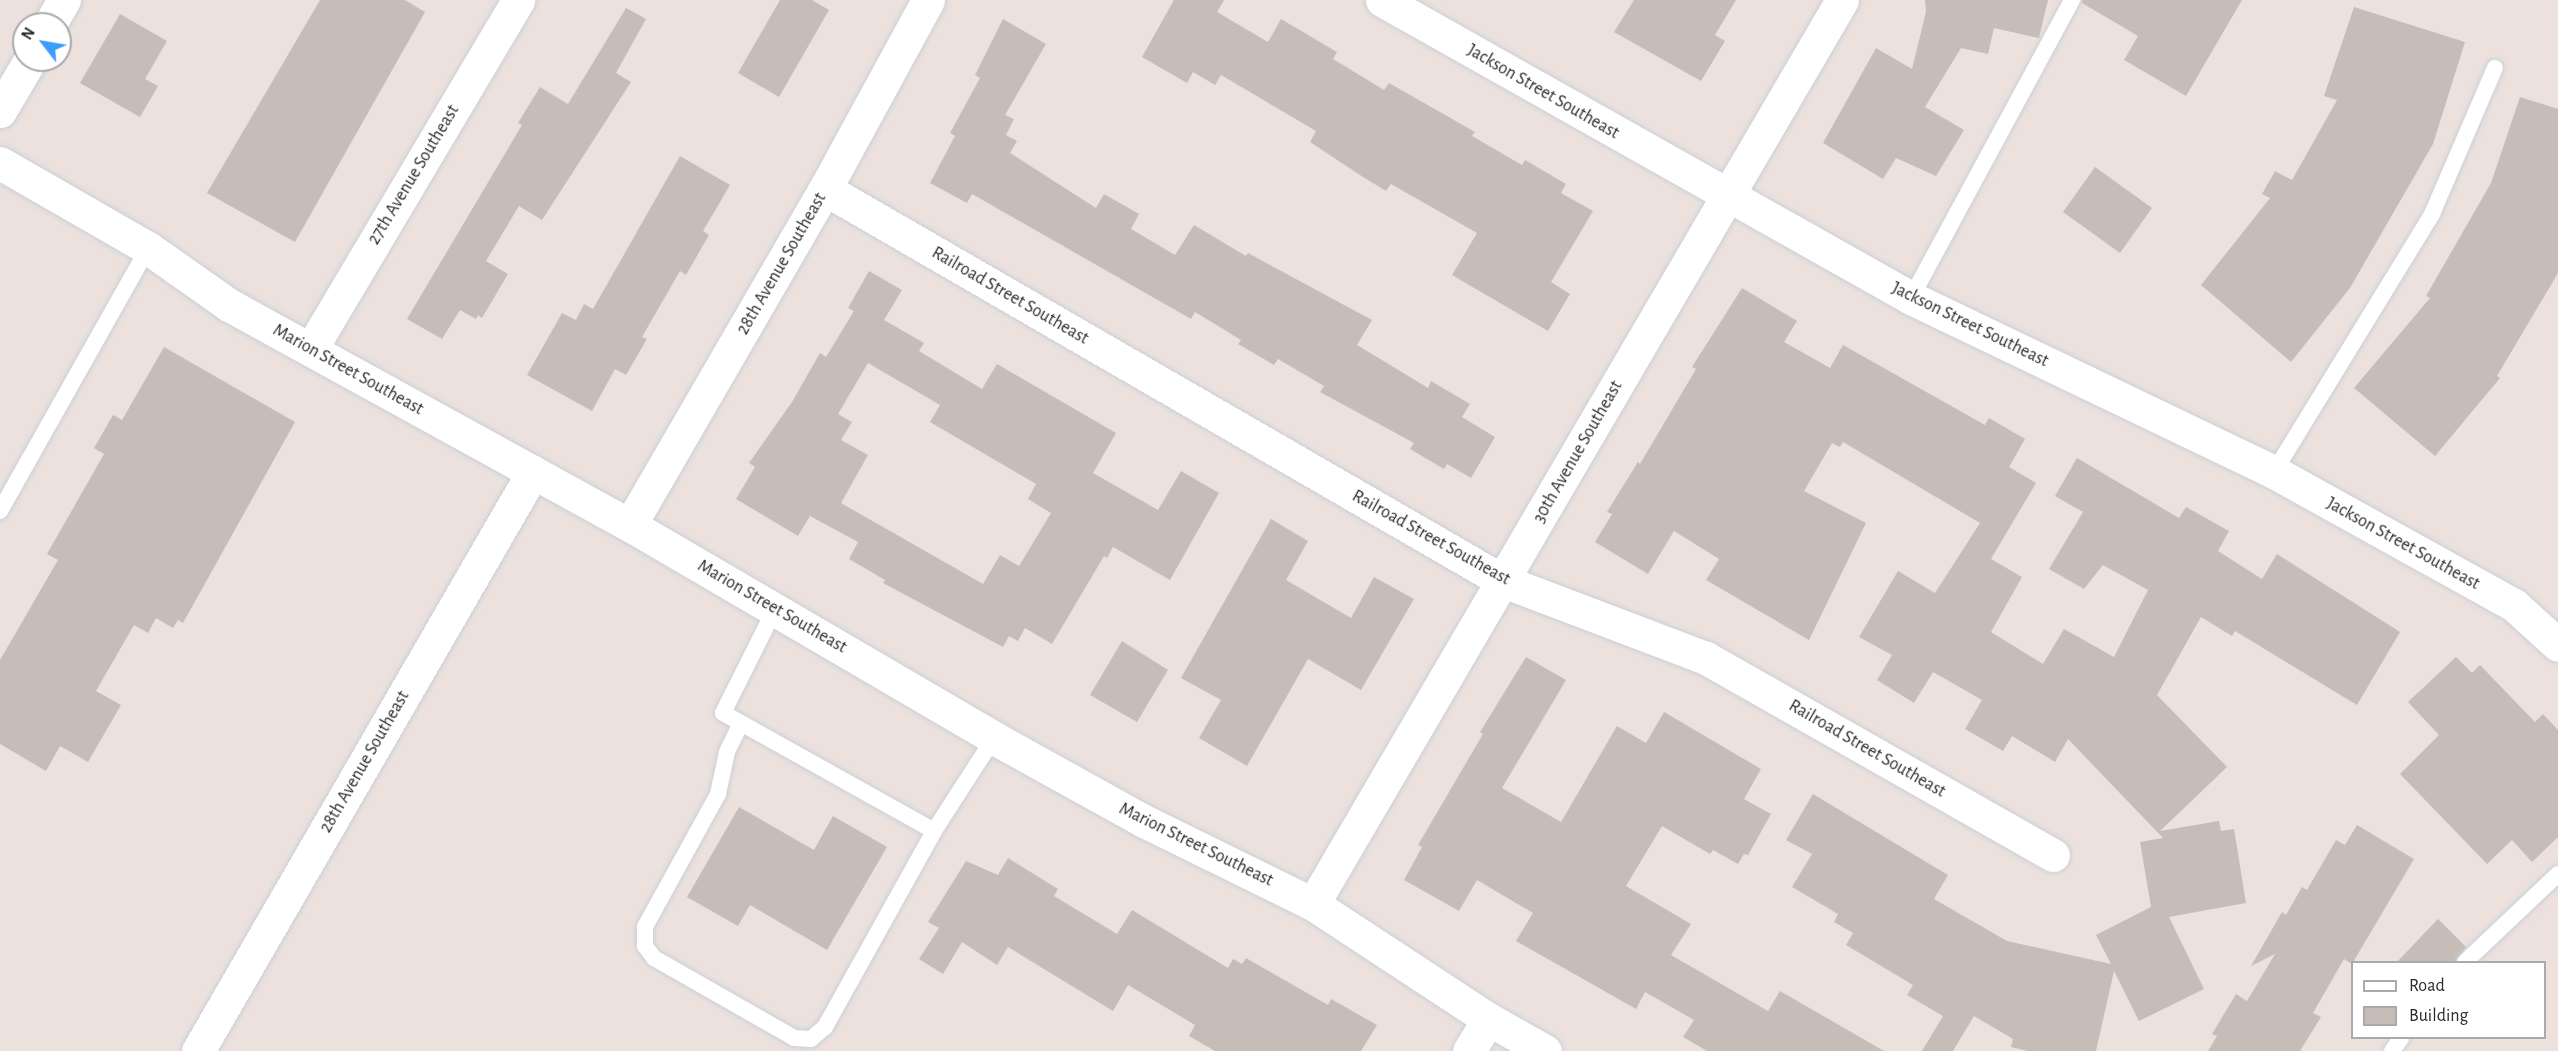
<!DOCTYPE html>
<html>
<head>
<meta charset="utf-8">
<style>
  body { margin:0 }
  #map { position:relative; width:2558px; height:1051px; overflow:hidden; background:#ede1dd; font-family:"Alegreya Sans",sans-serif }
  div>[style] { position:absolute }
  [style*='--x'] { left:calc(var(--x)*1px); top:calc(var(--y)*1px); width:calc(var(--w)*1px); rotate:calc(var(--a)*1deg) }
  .building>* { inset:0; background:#c6bdb8 }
  .roads { filter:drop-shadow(0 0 2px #c8d0d9) drop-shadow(0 0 2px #c8d0d9) }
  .service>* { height:16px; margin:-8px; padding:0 8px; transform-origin:8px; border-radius:8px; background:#fff }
  .minor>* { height:33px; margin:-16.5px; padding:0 16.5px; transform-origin:16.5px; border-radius:16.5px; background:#fff }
  .tertiary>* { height:33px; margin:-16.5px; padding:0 16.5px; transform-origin:16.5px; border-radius:16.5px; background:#fff }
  span { translate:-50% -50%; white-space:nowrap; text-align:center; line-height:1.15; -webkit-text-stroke:6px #fff; paint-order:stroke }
  .street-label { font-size:18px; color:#2b2b2b }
  .legend { position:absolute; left:2351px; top:961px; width:195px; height:78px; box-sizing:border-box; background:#fff; border:2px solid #aaa; margin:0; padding:8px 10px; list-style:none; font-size:18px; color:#2b2b2b }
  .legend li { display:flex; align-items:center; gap:12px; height:30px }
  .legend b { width:30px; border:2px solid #aaa }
  .north { position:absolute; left:12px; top:12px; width:60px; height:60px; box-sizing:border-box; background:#fff; border:2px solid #aaa; border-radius:50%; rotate:301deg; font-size:16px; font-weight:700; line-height:24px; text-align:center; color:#2b2b2b }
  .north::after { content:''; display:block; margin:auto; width:21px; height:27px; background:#3b9dfc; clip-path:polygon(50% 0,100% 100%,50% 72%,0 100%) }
</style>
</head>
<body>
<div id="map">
  <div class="building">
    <i style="clip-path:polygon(320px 0,405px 0,425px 12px,295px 242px,207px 193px)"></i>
    <i style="clip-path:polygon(780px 0,812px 0,829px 10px,779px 97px,738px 73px)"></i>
    <i style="clip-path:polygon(1174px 0,1224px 0,1217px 12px,1268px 42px,1281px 19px,1337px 52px,1333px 59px,1384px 90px,1389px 83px,1475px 132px,1472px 136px,1522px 165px,1525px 160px,1566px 184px,1561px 193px,1593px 211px,1551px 282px,1570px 294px,1548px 331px,1452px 275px,1477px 233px,1391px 184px,1386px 191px,1363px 177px,1310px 142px,1316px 131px,1221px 75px,1215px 85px,1193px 72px,1187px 83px,1142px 57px)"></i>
    <i style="clip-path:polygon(1634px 0,1736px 0,1715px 35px,1725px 41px,1701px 81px,1614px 32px)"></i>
    <i style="clip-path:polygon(1925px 0,2048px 0,2039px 38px,1994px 28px,1988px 54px,1961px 48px,1925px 107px,1964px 130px,1936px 176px,1896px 158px,1883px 179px,1823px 143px,1876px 48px,1912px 69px,1926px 12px)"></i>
    <i style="clip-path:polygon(2082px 0,2242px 0,2186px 96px,2124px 60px,2138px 36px,2082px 3px)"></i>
    <i style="clip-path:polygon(2354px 7px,2465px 42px,2433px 144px,2350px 288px,2291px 362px,2201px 285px,2270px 198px,2262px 194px,2275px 171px,2292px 180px,2337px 100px,2324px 96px)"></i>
    <i style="clip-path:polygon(626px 8px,646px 19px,616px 73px,631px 82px,542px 220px,519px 206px,486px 261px,508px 274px,482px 318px,478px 315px,476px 319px,460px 310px,442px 339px,407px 319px,522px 125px,518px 123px,540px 87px,568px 104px)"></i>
    <i style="clip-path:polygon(120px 14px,167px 41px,145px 79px,158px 86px,140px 117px,80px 83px)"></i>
    <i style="clip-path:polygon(1003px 19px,1046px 44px,1005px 115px,1014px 119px,1006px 135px,1017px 141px,1010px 153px,1096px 208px,1104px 194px,1139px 214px,1131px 229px,1175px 255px,1194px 225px,1246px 256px,1248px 253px,1372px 320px,1357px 345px,1428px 388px,1431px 381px,1470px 404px,1462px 417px,1495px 437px,1471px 478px,1447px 464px,1444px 469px,1410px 449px,1414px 443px,1320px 392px,1324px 386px,1278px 359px,1274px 365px,1238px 344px,1241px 340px,1195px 312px,1191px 319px,972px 194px,967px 203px,930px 183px,955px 136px,950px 133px,980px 78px,975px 75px)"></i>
    <i style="clip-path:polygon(2520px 97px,2558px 109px,2558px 273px,2497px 376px,2500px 378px,2435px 456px,2354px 388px,2430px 298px,2426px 296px,2491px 183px)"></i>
    <i style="clip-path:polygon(680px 156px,730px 185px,703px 231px,709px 235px,686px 275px,680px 271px,642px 337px,647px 339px,626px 375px,615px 369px,592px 411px,527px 375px,562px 313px,576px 320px,584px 304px,593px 309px)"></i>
    <i style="clip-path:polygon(2095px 167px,2152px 208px,2120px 253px,2063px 212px)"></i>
    <i style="clip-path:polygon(evenodd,869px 271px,902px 290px,884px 320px,924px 343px,919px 351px,982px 389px,997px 364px,1116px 433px,1093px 473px,1158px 510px,1181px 471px,1219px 493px,1170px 580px,1113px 547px,1107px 558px,1104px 556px,1052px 644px,1025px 628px,1018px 641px,1009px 636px,1003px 647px,883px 583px,885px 580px,849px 559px,858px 542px,810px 516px,798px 536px,736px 499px,755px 467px,749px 463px,792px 402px,820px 353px,826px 357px,854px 311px,848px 308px,869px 271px,868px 363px,940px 405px,930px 422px,1036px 484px,1028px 499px,1051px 513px,1019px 566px,1000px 555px,983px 584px,841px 503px,868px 455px,841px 440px,852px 422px,838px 414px,868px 363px)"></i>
    <i style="clip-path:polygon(1742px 288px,1797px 321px,1784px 342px,1830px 368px,1843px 345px,1985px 425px,1989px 418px,2025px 439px,2009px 467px,2036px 483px,1991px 559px,2022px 577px,1991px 632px,2043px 664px,2064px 629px,2114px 657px,2148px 590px,2103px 565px,2084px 589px,2049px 569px,2083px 512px,2055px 496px,2077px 458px,2179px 518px,2186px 507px,2229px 531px,2218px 551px,2262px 579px,2277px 554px,2400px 632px,2357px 705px,2235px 631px,2232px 636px,2201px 617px,2157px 695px,2227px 767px,2160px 831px,2219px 821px,2221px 831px,2234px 829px,2246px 903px,2169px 917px,2204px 989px,2139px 1021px,2114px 971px,2096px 1051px,2028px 1051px,2011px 1047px,2013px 1039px,1974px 1016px,1953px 1051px,1922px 1051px,1943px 1016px,1907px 995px,1913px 985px,1846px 945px,1853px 933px,1834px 922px,1838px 914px,1792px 887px,1812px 854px,1786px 840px,1813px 794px,1948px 875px,1934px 899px,2007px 941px,2111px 964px,2096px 935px,2151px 907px,2140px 842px,2163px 838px,2068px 739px,2055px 762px,2012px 736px,2003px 751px,1965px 729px,1982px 700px,1933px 672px,1914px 703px,1877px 680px,1892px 655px,1859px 637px,1898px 571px,1935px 593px,1980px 523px,1843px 442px,1840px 447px,1832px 443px,1804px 491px,1866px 523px,1809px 640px,1706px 580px,1719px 559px,1674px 531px,1648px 574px,1595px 542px,1612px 514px,1607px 512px,1638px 462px,1640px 464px,1696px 369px,1692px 367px)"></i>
    <i style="clip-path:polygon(164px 347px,295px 422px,183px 623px,178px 620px,173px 628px,156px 618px,148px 633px,134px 625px,96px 691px,121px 705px,88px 762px,60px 746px,46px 771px,0 744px,0 660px,58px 560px,47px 554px,104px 454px,94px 448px,113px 415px,122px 420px)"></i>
    <i style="clip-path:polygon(1271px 519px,1308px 541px,1286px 580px,1351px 618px,1374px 577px,1414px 599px,1361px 690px,1308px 659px,1247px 766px,1199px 738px,1221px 700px,1181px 678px)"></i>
    <i style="clip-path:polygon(1122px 641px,1168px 670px,1137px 722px,1090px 695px)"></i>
    <i style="clip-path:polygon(1526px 657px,1566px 680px,1502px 788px,1561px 822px,1617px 726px,1646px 743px,1664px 712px,1761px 769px,1744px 799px,1771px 814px,1748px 855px,1744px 854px,1738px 864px,1713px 850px,1710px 854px,1662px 826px,1626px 886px,1691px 924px,1671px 955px,1768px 1011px,1780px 991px,1884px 1051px,1707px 1051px,1683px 1037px,1694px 1020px,1645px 992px,1636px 1009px,1516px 941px,1533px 913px,1477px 880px,1459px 911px,1404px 880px,1422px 847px,1418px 845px,1483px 734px,1480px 732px)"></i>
    <i style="clip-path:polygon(2456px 657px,2472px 673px,2480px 665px,2535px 722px,2543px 714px,2558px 730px,2558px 837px,2532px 862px,2512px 840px,2487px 864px,2400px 774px,2439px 735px,2408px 702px)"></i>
    <i style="clip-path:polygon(739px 807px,814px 850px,833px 816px,887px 847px,827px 950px,750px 905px,738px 926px,687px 897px)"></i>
    <i style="clip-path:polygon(2357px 825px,2414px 859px,2352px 964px,2344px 959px,2313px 1013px,2321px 1017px,2300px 1051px,2208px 1051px,2217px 1036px,2212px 1034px,2236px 994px,2247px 1001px,2275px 954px,2251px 966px,2282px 912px,2286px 915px,2302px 887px,2307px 890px,2336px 840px,2345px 845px)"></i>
    <i style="clip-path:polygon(1008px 858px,1058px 889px,1054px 896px,1117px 934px,1132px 910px,1228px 968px,1233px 959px,1242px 964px,1246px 958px,1328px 1005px,1331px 999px,1377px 1025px,1361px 1051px,1215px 1051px,1189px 1036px,1195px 1025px,1128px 985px,1113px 1011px,1008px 947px,997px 965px,962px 942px,943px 974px,919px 959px,939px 928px,928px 922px,966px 861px,998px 875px)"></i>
    <i style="clip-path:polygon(2438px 919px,2466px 947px,2455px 963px,2396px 963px)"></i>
  </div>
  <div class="roads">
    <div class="service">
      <i style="--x:1911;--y:298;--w:339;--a:-61.6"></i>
      <i style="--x:2274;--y:472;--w:303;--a:-58.5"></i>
      <i style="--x:2432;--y:214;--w:159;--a:-66.7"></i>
      <i style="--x:0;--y:511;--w:302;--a:-60.6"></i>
      <i style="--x:775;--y:609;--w:116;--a:116.6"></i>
      <i style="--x:723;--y:713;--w:242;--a:29.2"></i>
      <i style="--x:934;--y:831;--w:111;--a:-57.2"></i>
      <i style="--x:741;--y:723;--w:32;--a:116"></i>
      <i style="--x:727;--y:752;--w:43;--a:102.1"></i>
      <i style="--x:718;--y:794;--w:152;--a:118.8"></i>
      <i style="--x:645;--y:927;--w:19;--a:90"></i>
      <i style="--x:645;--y:946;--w:15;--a:53"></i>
      <i style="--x:654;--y:958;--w:161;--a:29.7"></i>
      <i style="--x:794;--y:1038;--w:17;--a:3"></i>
      <i style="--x:811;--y:1039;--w:18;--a:-41"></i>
      <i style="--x:825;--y:1027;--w:224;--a:-60.9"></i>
      <i style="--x:2465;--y:962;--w:128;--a:-43.4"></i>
      <i style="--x:2392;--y:1051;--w:16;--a:-55"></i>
    </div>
    <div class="minor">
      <i style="--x:50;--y:24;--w:28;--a:-60"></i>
      <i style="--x:0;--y:111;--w:59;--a:-59.5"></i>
      <i style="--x:825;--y:189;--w:783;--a:30.04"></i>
      <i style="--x:1503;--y:581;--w:217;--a:20.8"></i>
      <i style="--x:1706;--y:658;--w:399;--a:29.6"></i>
      <i style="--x:311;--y:349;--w:406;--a:-59.3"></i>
      <i style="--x:1313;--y:904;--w:1047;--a:-59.66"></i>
      <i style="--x:198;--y:1051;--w:669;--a:-59.95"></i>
      <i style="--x:1469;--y:1051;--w:37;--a:-59"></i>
    </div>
    <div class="tertiary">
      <i style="--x:1382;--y:0;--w:607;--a:29.39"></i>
      <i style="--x:1911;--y:298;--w:403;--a:25.6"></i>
      <i style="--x:2274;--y:472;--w:274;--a:29"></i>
      <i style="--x:2514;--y:605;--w:59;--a:42.3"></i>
      <i style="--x:0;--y:163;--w:171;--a:29.9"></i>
      <i style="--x:148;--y:248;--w:99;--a:35.1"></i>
      <i style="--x:229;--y:305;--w:457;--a:28.8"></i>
      <i style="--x:630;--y:525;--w:422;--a:30.3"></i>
      <i style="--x:994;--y:738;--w:171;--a:29"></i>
      <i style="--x:1144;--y:821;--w:188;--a:26.2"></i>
      <i style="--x:1313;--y:904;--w:209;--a:33.3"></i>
      <i style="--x:1488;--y:1019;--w:65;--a:29.3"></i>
      <i style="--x:630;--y:525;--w:388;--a:-59.9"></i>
      <i style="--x:825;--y:189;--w:215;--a:-61.4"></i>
    </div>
  </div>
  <div class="street-label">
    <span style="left:1543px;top:92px;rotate:30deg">Jackson Street Southeast</span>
    <span style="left:414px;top:175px;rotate:-59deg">27th Avenue Southeast</span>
    <span style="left:782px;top:264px;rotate:-60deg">28th Avenue Southeast</span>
    <span style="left:1010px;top:296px;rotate:30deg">Railroad Street Southeast</span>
    <span style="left:1970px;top:325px;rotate:26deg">Jackson Street Southeast</span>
    <span style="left:348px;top:370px;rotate:29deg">Marion Street Southeast</span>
    <span style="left:1578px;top:452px;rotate:-60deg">30th Avenue Southeast</span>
    <span style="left:1431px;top:538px;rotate:29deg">Railroad Street Southeast</span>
    <span style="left:2403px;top:544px;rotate:29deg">Jackson Street Southeast</span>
    <span style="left:772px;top:607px;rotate:30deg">Marion Street Southeast</span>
    <span style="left:1867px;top:749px;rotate:30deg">Railroad Street Southeast</span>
    <span style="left:365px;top:762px;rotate:-60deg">28th Avenue Southeast</span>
    <span style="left:1196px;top:845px;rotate:26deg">Marion Street Southeast</span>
  </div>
  <ul class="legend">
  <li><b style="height:8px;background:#fff"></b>Road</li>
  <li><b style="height:16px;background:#c6bdb8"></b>Building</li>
  </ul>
  <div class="north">N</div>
</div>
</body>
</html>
